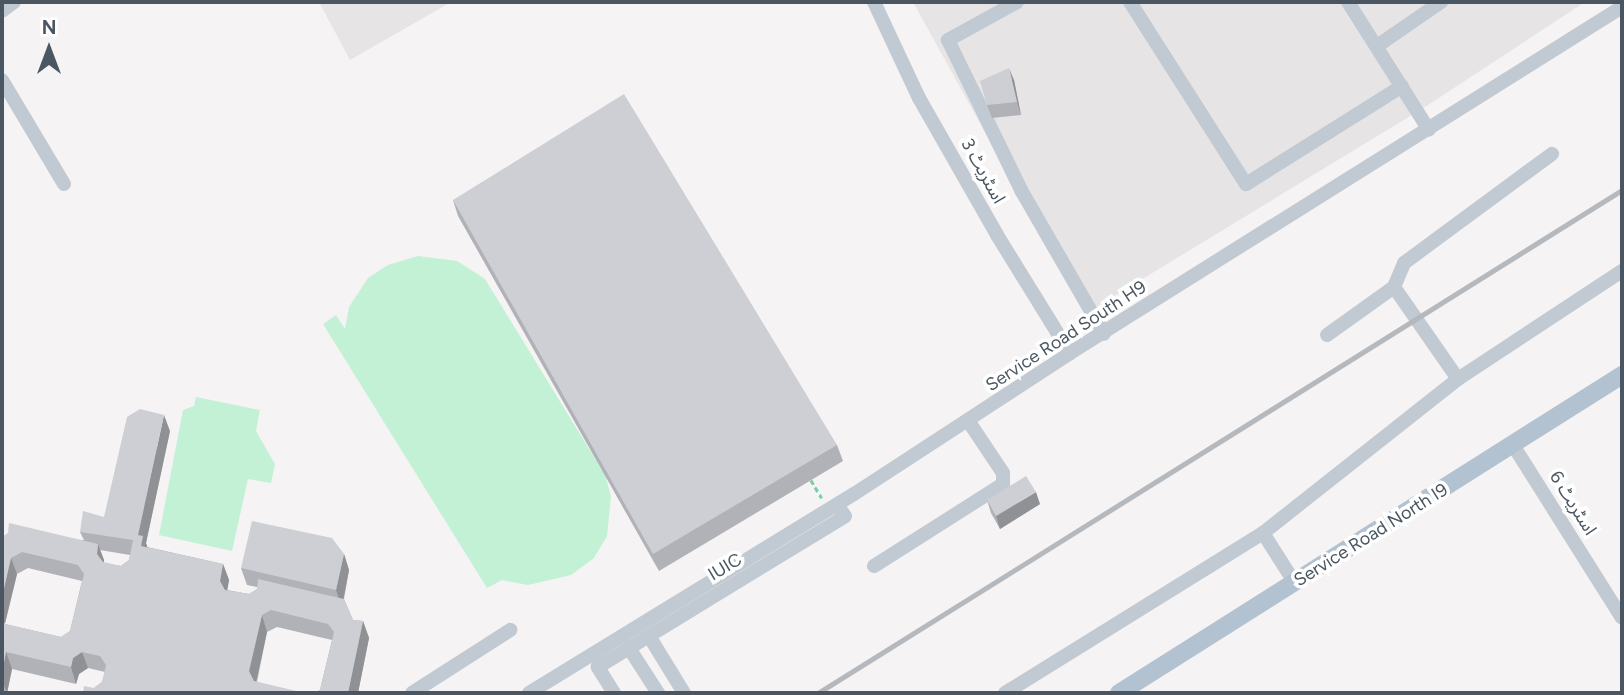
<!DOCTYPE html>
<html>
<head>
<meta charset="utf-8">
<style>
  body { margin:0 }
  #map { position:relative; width:1624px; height:695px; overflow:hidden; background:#f5f3f3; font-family:Figtree,"Noto Sans Arabic",sans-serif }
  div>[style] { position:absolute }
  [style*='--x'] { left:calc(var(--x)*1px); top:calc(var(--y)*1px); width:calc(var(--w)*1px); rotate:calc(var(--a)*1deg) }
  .education>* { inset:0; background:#e6e4e5 }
  .green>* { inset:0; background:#c3f1d5 }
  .path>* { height:2.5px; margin-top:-1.25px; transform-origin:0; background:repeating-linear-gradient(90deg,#7ad0a6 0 5px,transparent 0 8.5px) }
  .minor>* { height:14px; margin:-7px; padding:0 7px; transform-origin:7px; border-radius:7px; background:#c1cad2 }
  .major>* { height:18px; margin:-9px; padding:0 9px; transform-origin:9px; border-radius:9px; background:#b3c2d1 }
  .rail>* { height:4.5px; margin:-2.25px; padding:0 2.25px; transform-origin:2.25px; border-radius:2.25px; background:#b5b8bd }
  .wall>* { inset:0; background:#b0b2b7 }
  .shaded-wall>* { inset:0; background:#909195 }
  .building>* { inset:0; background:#cdcfd5 }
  span { translate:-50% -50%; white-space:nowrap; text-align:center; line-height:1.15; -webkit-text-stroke:7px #fff; paint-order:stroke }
  .street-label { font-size:18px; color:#4a5661 }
  .frame { position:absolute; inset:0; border:4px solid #4a5661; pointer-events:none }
  .north { position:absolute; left:14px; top:14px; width:70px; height:70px; -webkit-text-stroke:5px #fff; paint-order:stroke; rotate:0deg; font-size:19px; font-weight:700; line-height:28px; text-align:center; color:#4a5661 }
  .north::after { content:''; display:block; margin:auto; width:24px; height:32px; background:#4a5661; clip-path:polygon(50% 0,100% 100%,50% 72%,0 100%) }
</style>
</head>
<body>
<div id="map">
  <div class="education">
    <i style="clip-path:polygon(319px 2px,451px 2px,350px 60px)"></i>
    <i style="clip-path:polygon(913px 2px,1585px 2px,1425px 107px,1085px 314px)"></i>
  </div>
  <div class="green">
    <i style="clip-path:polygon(418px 256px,457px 261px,485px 279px,605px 475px,611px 496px,607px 536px,594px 558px,571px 575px,528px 585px,502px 580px,487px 588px,323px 324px,336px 315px,345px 329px,349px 307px,368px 278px,388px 265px)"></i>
    <i style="clip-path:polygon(196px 397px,260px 410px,256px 431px,275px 464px,271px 483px,248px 479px,232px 551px,159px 535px,183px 410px,194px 406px)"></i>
  </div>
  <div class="path">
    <i style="--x:811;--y:480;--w:21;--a:59"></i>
  </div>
  <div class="minor">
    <i style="--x:874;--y:2;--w:106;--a:64.9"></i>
    <i style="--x:919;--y:98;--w:158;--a:60.3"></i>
    <i style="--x:997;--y:235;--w:139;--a:58.3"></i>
    <i style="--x:1017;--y:2;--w:79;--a:151.2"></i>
    <i style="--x:948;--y:40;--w:167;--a:64"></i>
    <i style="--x:1021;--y:190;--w:166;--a:60"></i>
    <i style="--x:1130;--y:2;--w:216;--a:57.5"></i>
    <i style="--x:1246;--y:184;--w:184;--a:-32.1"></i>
    <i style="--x:1348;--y:2;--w:151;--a:57.7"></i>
    <i style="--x:2;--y:11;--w:15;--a:-37"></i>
    <i style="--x:1377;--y:46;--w:78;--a:-34.5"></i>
    <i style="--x:2;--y:80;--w:121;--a:59.2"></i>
    <i style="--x:1394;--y:287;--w:112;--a:55.2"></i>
    <i style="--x:1327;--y:335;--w:82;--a:-35.6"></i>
    <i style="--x:1394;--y:287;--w:26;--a:-67"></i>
    <i style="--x:1404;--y:263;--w:184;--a:-36.4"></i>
    <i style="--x:1513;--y:445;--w:204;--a:57.8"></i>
    <i style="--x:1263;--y:533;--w:248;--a:-38.3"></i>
    <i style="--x:1458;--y:379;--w:196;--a:-33.4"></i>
    <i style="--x:874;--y:566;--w:153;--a:-32.4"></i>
    <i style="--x:1003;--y:484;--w:11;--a:-90"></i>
    <i style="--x:1003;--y:473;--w:61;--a:-123.7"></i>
    <i style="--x:649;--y:636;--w:67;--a:58.4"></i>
    <i style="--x:629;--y:648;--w:54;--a:57.2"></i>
    <i style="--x:412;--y:693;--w:117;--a:-32.7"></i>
    <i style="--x:529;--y:693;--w:381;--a:-31.5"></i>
    <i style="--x:854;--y:494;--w:258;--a:-33.1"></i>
    <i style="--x:1070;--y:353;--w:651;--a:-32.08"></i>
    <i style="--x:614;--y:693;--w:31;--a:-122"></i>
    <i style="--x:598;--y:667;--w:289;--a:-31.4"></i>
    <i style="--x:845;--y:516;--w:14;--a:-126"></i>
    <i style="--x:1005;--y:693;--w:304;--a:-31.8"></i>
    <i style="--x:1263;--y:533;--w:59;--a:57.4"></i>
  </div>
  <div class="major">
    <i style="--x:1119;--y:693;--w:595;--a:-32.3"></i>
  </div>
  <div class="rail">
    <i style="--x:818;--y:693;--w:948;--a:-32.03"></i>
  </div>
  <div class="wall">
    <i style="clip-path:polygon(1014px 80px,1021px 115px,992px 118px,987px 105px)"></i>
    <i style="clip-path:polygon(453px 200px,837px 445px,843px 461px,659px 571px,458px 216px)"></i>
    <i style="clip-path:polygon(evenodd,170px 431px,146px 543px,147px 547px,223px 564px,229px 580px,227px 590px,249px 594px,257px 589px,257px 587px,247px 585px,241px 568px,344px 554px,349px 570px,344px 599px,353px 620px,363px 621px,369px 638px,358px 693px,314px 693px,320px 690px,332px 640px,277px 627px,267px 632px,257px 682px,94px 688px,102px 682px,105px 672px,88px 668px,79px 674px,76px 684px,12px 669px,7px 693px,2px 693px,2px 537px,84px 540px,80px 532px,104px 517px,170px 431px,100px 550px,130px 555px,129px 560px,121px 566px,104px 563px,104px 560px,100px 550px,170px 431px,28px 568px,82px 581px,70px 631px,61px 637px,5px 624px,17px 574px,28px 568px)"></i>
    <i style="clip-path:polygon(987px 500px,1040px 504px,1000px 529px,991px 513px)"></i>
  </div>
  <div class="shaded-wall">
    <i style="clip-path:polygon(1009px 68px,1014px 80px,1021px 115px,1017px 102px)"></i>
    <i style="clip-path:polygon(164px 415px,170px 431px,146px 543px,149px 552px,147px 562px,138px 535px)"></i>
    <i style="clip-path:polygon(1036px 492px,1040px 504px,1000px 529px,996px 516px)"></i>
    <i style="clip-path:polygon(98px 544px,104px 560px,103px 570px,97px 554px)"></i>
    <i style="clip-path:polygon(344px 554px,349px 570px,342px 606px,336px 590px)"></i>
    <i style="clip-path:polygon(11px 558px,17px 574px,4px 627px,2px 620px,2px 597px)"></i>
    <i style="clip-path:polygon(223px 564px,229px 580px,226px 598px,220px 581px)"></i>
    <i style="clip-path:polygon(262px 615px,267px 632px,255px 687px,249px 671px)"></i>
    <i style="clip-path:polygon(363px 621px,369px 638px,358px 693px,348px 693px)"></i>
    <i style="clip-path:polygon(6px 652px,12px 669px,7px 693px,2px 680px,2px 673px)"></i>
    <i style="clip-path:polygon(82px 652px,88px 668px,79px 674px,76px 684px,71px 667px,73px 658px)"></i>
  </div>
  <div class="building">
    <i style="clip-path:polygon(1009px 68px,1017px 102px,987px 105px,980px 81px)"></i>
    <i style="clip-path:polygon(624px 94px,837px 445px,653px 554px,453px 200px)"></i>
    <i style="clip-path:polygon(140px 409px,164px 415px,138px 535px,143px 536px,141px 546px,223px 564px,220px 581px,225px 590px,249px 594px,257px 589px,258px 579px,344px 599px,353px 620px,363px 621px,348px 693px,314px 693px,320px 690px,334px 632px,328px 624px,271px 610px,262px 615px,249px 671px,254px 681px,305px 693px,83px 693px,84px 686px,94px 688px,102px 682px,106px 665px,100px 656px,82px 652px,73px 658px,71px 667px,6px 652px,2px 673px,2px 618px,5px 624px,61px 637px,70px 631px,84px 574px,78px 565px,22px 552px,11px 558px,2px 597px,2px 537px,8px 533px,9px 523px,98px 544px,97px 554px,103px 562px,121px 566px,129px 560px,133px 540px,80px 532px,83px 511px,104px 517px,127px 417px)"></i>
    <i style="clip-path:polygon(1026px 476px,1036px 492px,996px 516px,987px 500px)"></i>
    <i style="clip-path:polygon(252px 521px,332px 538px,344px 554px,336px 590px,241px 568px)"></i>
  </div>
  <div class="street-label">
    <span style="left:983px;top:171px;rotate:61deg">اسٹریٹ 3</span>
    <span style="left:1066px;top:336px;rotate:-33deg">Service Road South H9</span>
    <span style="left:1573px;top:503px;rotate:58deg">اسٹریٹ 6</span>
    <span style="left:1371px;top:535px;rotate:-32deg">Service Road North I9</span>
    <span style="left:725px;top:567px;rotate:-31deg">IUIC</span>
  </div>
  <div class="frame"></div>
  <div class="north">N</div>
</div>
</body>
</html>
